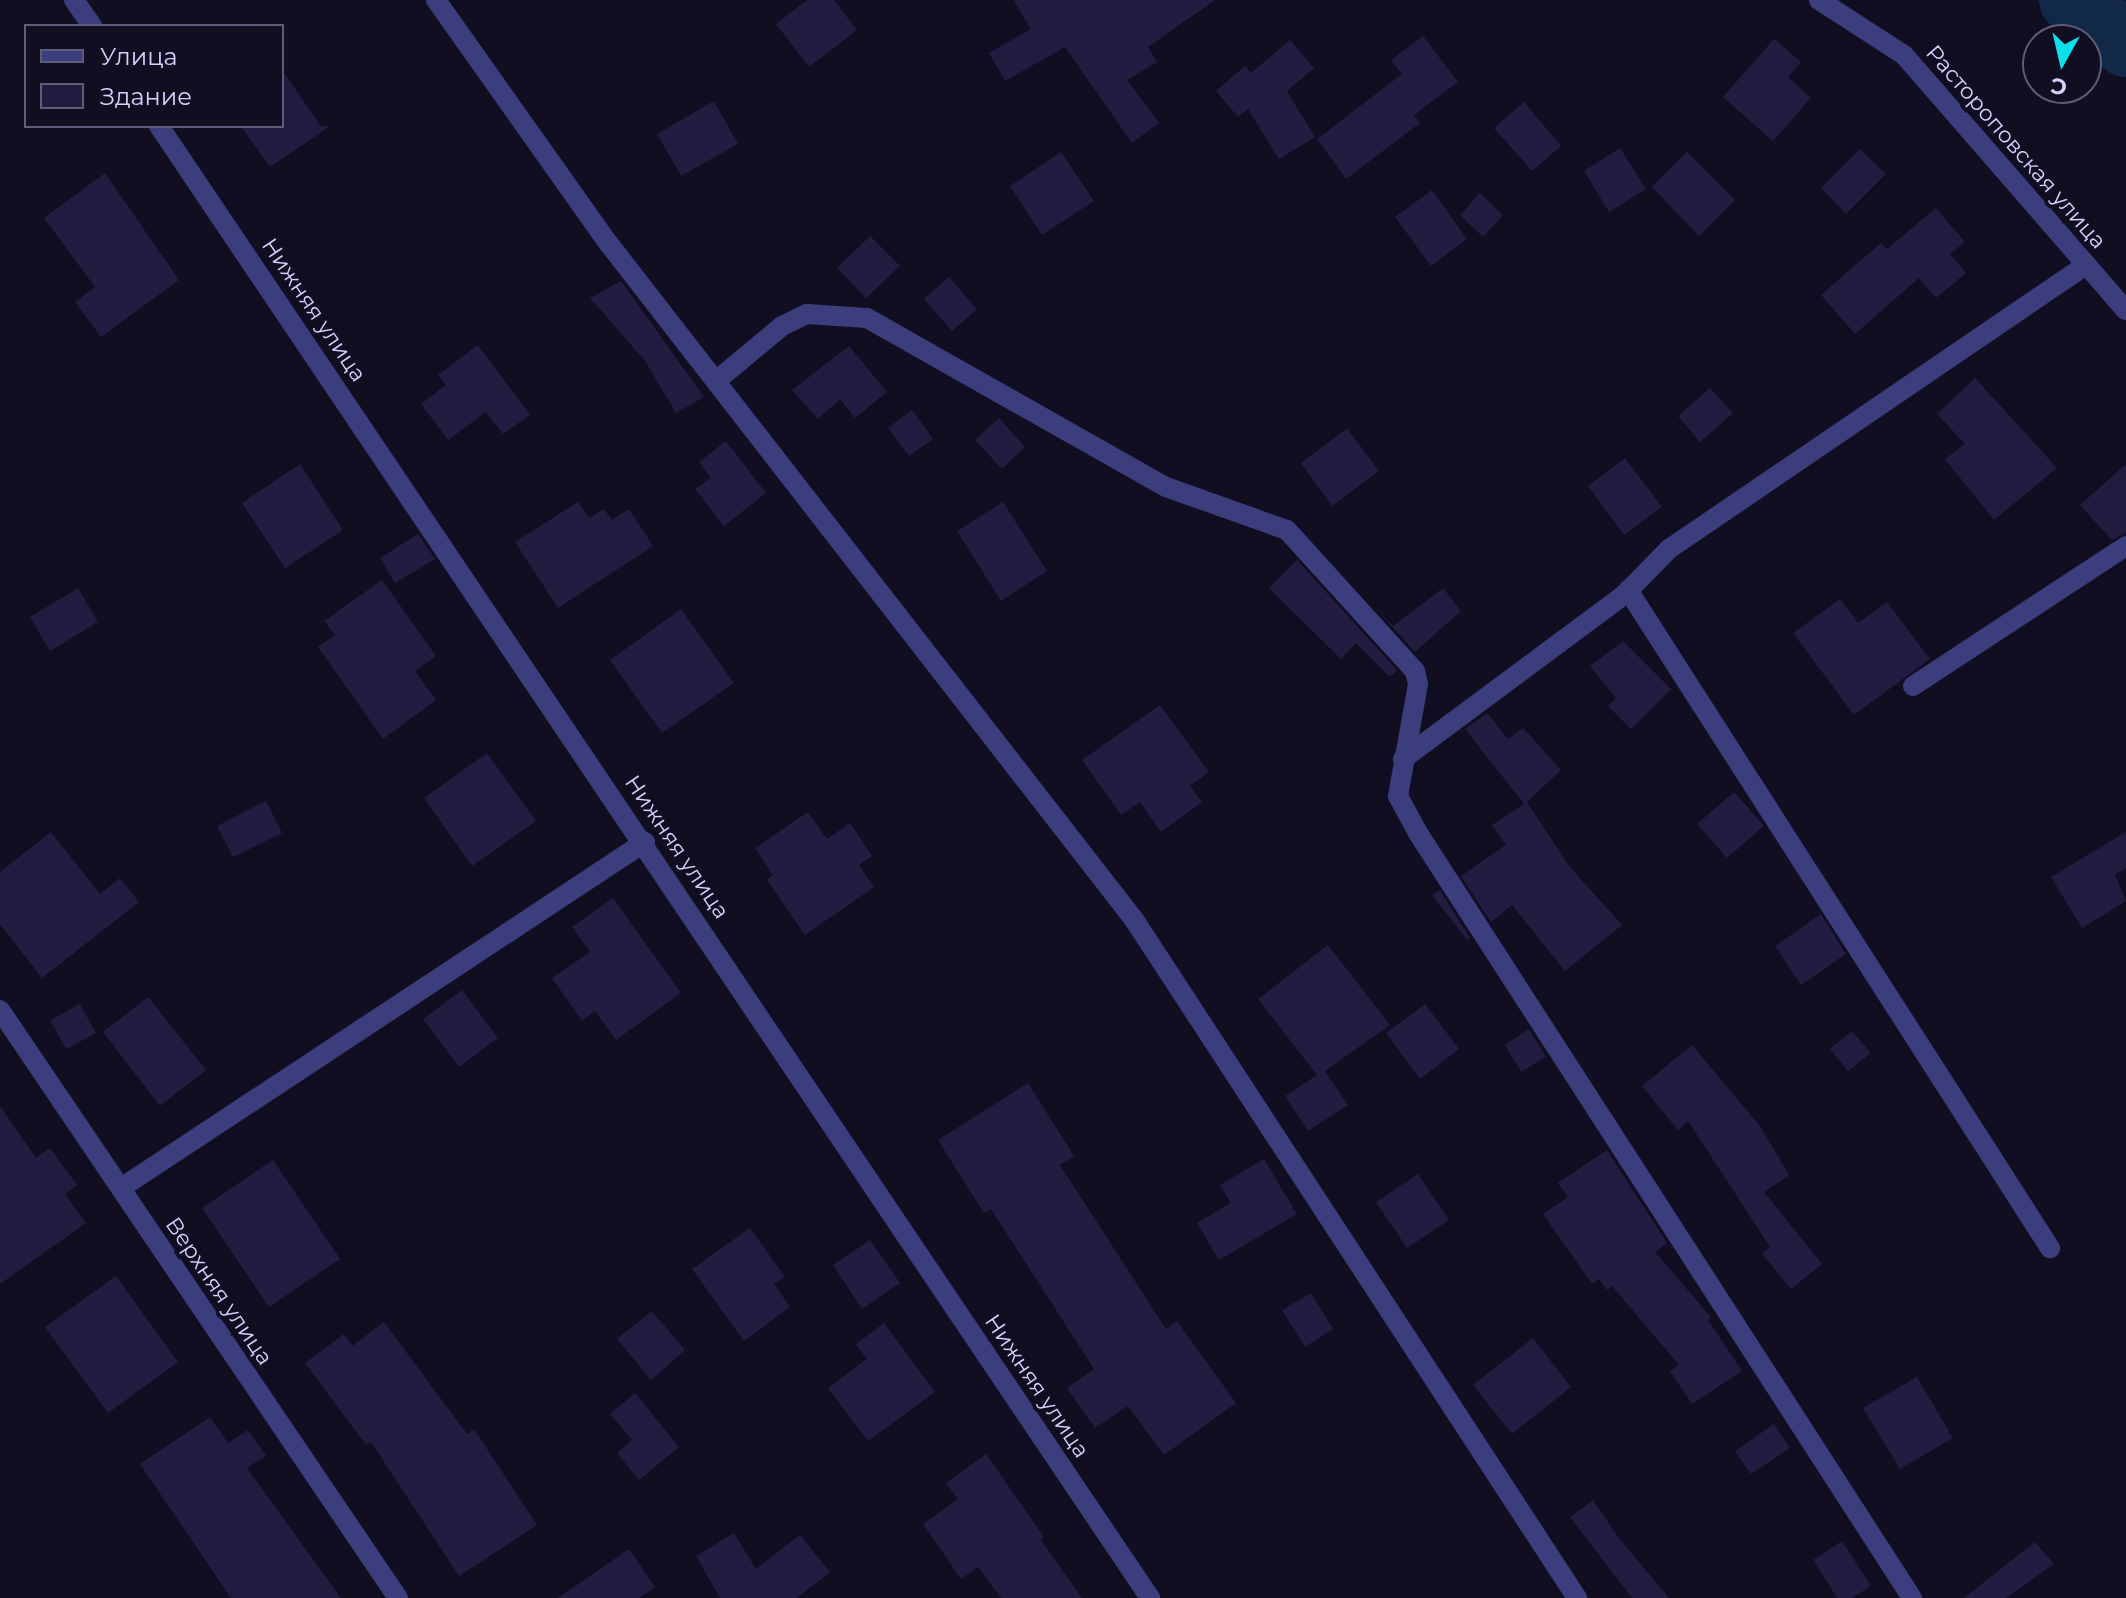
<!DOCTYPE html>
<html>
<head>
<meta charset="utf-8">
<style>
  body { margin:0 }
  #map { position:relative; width:2126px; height:1598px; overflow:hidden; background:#110e21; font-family:Montserrat,sans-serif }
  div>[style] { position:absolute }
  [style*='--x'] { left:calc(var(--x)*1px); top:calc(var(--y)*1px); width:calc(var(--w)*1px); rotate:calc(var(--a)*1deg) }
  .river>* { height:66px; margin:-33px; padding:0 33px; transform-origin:33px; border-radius:33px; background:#112947 }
  .building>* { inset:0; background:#211c40 }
  .lane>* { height:20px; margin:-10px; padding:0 10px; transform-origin:10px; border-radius:10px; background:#3c3d7d }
  .street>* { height:20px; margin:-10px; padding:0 10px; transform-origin:10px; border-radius:10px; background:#3c3d7d }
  span { translate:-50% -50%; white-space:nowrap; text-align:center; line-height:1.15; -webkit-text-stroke:8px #110e21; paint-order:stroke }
  .street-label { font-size:22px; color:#d4d1fc }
  .legend { position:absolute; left:24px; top:24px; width:260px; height:104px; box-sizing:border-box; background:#110e21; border:2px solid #5f5c79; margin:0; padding:10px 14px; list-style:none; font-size:24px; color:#d4d1fc }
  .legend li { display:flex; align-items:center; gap:16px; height:40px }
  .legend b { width:40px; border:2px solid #5f5c79 }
  .north { position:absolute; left:2022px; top:24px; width:80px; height:80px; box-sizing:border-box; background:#110e21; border:2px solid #5f5c79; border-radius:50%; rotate:188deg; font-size:22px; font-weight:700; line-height:32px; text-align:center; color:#d4d1fc }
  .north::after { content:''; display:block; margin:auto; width:28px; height:36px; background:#0ddfec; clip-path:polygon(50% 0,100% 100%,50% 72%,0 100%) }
</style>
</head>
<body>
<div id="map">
  <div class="river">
    <i style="--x:2072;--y:0;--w:70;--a:39.2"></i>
  </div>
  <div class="building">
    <i style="clip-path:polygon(807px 0,834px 0,857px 30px,809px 67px,776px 24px)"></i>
    <i style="clip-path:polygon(1013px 0,1215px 0,1148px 47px,1157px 62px,1127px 80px,1159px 123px,1132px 143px,1065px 47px,1005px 81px,989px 53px,1031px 29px)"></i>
    <i style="clip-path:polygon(1423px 36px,1458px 82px,1414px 115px,1420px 123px,1346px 179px,1317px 139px,1402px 74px,1391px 60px)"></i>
    <i style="clip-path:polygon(1774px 39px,1801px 62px,1788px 77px,1811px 98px,1773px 141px,1723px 97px)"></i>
    <i style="clip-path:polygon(1290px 40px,1314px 68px,1287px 91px,1315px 137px,1279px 159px,1248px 109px,1238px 117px,1216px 91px,1245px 66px,1251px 73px)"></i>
    <i style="clip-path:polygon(282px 70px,321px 126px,330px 126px,270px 167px,241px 126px,282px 126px)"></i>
    <i style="clip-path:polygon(714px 101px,738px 144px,681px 176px,657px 134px)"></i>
    <i style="clip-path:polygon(1524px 102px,1561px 146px,1532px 171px,1494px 128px)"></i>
    <i style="clip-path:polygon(1620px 148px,1646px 189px,1609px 212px,1584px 171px)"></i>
    <i style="clip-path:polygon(1860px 149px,1886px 174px,1846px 214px,1821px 188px)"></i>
    <i style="clip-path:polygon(1061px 152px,1094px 201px,1042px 235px,1010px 186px)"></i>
    <i style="clip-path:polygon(1687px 152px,1735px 200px,1699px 236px,1652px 187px)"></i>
    <i style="clip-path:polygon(105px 173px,179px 280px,101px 337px,75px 302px,95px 287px,44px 218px)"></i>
    <i style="clip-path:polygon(1432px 190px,1467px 239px,1431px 266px,1395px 217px)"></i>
    <i style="clip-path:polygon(1480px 193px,1503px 215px,1483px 237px,1460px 215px)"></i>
    <i style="clip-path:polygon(1936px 208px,1965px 242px,1950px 254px,1966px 273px,1936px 298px,1919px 278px,1855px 334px,1821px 295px,1881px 243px,1887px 249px)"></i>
    <i style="clip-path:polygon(870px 236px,900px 266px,866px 298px,837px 268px)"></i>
    <i style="clip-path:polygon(949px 277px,977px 309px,952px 331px,924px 299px)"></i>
    <i style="clip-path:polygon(621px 281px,704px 397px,676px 413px,645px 361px,590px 298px)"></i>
    <i style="clip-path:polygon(478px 345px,530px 415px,503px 434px,486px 412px,448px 440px,421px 404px,446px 385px,438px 375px)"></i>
    <i style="clip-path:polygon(849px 346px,887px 392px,855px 418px,840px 399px,818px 419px,792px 390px)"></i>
    <i style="clip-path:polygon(1975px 378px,2057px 468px,1994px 520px,1945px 459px,1965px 444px,1937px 414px)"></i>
    <i style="clip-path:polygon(1710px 388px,1733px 413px,1700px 442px,1678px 416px)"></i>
    <i style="clip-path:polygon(912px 410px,933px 439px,909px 456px,888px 428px)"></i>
    <i style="clip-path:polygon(999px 418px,1025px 447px,1002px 469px,975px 440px)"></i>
    <i style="clip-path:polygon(1347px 428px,1379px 471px,1332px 506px,1301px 463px)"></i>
    <i style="clip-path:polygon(726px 441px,766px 493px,724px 526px,695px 489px,711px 478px,699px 462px)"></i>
    <i style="clip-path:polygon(1625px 458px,1662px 507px,1624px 535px,1588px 486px)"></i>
    <i style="clip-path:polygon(300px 464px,343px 530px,285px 568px,242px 503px)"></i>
    <i style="clip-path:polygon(2126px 464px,2126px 533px,2112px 540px,2080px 505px)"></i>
    <i style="clip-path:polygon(578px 502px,589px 518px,604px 509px,612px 520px,629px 509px,653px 546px,558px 608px,515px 542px)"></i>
    <i style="clip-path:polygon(1003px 502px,1047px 571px,1001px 601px,957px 531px)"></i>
    <i style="clip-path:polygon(418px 534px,435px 559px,395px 583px,380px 558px)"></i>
    <i style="clip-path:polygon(1297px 560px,1397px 670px,1390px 677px,1356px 643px,1341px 659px,1269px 588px)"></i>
    <i style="clip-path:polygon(382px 580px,436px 656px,415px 671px,436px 700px,383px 739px,318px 647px,335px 635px,324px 621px)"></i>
    <i style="clip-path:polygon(78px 588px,98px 622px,50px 651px,30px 617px)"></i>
    <i style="clip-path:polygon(1443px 588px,1461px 611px,1415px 652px,1375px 608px,1393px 626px)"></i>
    <i style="clip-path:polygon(1840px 599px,1858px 623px,1887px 602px,1930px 659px,1854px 715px,1793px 633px)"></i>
    <i style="clip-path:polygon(681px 609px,734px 683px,662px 733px,610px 660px)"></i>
    <i style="clip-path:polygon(1623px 641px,1671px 689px,1631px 729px,1608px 706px,1616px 698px,1590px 666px)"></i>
    <i style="clip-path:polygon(1160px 705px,1209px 772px,1190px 786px,1202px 802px,1161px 832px,1140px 802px,1121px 815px,1082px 760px)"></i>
    <i style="clip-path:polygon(1487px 713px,1508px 739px,1523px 728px,1561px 770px,1527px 802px,1569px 866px,1622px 925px,1565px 971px,1512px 905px,1491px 922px,1461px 876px,1506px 845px,1492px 825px,1524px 804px,1465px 729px)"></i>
    <i style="clip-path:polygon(487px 753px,536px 821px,472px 866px,424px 798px)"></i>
    <i style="clip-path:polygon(1734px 792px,1764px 826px,1727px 858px,1697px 824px)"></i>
    <i style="clip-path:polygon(266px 801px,282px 833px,233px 857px,217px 826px)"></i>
    <i style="clip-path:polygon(808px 812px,827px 839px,850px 823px,872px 856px,859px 865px,874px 887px,805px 935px,767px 880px,773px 875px,755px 848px)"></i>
    <i style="clip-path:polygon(51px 832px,100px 894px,120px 878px,139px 902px,42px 978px,0 924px,0 872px)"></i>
    <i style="clip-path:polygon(2126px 832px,2126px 868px,2115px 875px,2126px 901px,2082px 928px,2051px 877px)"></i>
    <i style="clip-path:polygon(1440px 890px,1470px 938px,1467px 940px,1432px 895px)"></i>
    <i style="clip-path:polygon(613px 898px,681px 993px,616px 1040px,595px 1011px,582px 1021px,552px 978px,590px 952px,572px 927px)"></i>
    <i style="clip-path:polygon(1821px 914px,1846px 954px,1801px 985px,1775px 946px)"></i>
    <i style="clip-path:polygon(1328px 945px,1390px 1025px,1325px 1071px,1348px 1105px,1308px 1131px,1285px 1096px,1317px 1075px,1258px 999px)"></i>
    <i style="clip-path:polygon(462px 990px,498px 1038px,459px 1067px,423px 1019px)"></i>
    <i style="clip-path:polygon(148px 997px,206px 1070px,160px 1106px,103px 1032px)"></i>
    <i style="clip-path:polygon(80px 1004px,96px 1033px,66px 1049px,50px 1020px)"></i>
    <i style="clip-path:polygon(1425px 1004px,1459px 1049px,1420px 1079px,1386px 1033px)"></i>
    <i style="clip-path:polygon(1529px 1029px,1546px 1057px,1521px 1072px,1505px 1045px)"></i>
    <i style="clip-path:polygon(1852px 1031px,1871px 1053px,1848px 1071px,1830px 1049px)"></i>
    <i style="clip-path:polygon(1692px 1045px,1760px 1126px,1789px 1175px,1764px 1192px,1822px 1264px,1791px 1289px,1762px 1254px,1770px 1247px,1688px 1121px,1678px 1130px,1642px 1086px)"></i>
    <i style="clip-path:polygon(1028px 1083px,1074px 1156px,1060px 1165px,1166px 1329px,1177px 1321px,1236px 1403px,1164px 1455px,1128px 1406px,1095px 1428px,1067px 1388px,1094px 1369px,991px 1209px,984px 1213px,938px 1140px)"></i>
    <i style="clip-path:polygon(0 1106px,36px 1158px,50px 1148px,77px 1185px,65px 1194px,86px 1223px,0 1284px)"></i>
    <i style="clip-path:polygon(1607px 1150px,1667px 1243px,1655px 1252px,1711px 1317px,1708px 1320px,1742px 1371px,1692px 1404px,1670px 1371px,1679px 1365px,1612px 1286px,1607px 1290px,1599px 1279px,1592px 1284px,1543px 1214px,1568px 1197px,1558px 1183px)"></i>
    <i style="clip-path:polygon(1264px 1159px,1297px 1214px,1219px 1260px,1197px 1223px,1231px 1203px,1220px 1185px)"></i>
    <i style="clip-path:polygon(273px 1160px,340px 1259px,269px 1307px,202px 1208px)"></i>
    <i style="clip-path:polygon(1418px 1174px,1449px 1220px,1407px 1248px,1376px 1202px)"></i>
    <i style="clip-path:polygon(750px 1228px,785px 1277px,774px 1284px,790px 1307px,744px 1341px,692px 1269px)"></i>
    <i style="clip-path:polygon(870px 1240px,900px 1283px,862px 1309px,833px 1265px)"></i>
    <i style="clip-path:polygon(116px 1276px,178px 1362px,108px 1413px,45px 1327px)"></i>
    <i style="clip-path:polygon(1311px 1293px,1333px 1329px,1305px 1347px,1282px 1310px)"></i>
    <i style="clip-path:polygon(652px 1311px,685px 1350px,651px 1380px,617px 1339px)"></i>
    <i style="clip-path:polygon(384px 1322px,467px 1434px,474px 1429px,537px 1525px,459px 1576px,371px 1442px,366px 1445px,305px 1363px,344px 1334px,352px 1346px)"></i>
    <i style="clip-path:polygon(884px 1323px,935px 1392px,868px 1441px,828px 1388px,867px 1359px,856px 1344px)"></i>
    <i style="clip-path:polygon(1533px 1338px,1571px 1387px,1512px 1434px,1473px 1385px)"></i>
    <i style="clip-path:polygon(1917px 1377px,1953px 1438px,1900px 1469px,1863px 1408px)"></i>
    <i style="clip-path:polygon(635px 1393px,679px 1447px,639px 1480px,617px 1453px,632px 1440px,610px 1414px)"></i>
    <i style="clip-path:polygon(210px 1417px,228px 1443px,248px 1430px,266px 1456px,247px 1468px,341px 1598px,231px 1598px,140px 1464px)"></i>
    <i style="clip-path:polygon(1774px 1424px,1790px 1448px,1751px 1474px,1735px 1451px)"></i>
    <i style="clip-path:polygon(986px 1454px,1044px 1537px,1041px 1540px,1082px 1598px,1001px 1598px,978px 1567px,961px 1579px,923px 1524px,958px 1499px,946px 1483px)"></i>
    <i style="clip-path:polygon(1593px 1500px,1618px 1537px,1669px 1598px,1632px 1598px,1570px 1517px)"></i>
    <i style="clip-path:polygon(734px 1533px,756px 1569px,800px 1535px,830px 1572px,797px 1598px,720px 1598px,696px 1556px)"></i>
    <i style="clip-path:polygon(1842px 1541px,1871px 1586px,1852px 1598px,1837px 1598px,1813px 1560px)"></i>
    <i style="clip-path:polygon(2035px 1542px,2054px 1564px,2006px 1598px,1964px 1598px)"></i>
    <i style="clip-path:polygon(629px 1549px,655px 1587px,639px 1598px,558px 1598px)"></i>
  </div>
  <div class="lane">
    <i style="--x:1628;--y:590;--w:782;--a:57.33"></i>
    <i style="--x:1913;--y:686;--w:255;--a:-33.3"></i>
    <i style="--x:1403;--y:759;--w:275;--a:-36.6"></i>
    <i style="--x:1624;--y:595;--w:64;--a:-45.6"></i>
    <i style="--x:1669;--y:549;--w:505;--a:-34.26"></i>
    <i style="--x:121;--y:1188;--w:628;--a:-33.44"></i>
  </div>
  <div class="street">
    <i style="--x:74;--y:0;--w:32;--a:55"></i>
    <i style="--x:436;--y:0;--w:299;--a:54.7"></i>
    <i style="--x:609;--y:244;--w:857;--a:52.15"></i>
    <i style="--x:1135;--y:921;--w:809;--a:56.86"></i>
    <i style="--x:1819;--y:0;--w:101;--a:32.9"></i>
    <i style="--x:1904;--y:55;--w:338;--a:49"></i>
    <i style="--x:159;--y:126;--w:1775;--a:56.05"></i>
    <i style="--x:716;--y:381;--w:86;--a:-39.8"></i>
    <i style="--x:782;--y:326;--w:28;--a:-26"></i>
    <i style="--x:807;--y:314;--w:60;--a:3.8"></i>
    <i style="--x:867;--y:318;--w:343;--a:29.5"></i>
    <i style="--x:1166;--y:487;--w:128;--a:19.6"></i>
    <i style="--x:1287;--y:530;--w:190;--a:47.8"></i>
    <i style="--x:1415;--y:671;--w:13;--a:77"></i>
    <i style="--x:1418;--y:684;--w:114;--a:100.1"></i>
    <i style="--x:1398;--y:796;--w:42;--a:61.6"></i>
    <i style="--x:1418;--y:833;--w:911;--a:57.15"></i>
    <i style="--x:0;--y:1010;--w:710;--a:55.91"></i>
  </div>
  <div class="street-label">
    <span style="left:2016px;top:147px;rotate:49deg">Растороповская улица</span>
    <span style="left:314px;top:310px;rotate:56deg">Нижняя улица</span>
    <span style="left:677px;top:847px;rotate:56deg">Нижняя улица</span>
    <span style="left:219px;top:1291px;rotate:56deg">Верхняя улица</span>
    <span style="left:1037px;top:1386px;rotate:56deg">Нижняя улица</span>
  </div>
  <ul class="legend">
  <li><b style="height:10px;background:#3c3d7d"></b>Улица</li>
  <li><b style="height:22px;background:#211c40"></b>Здание</li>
  </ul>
  <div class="north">С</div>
</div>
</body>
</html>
